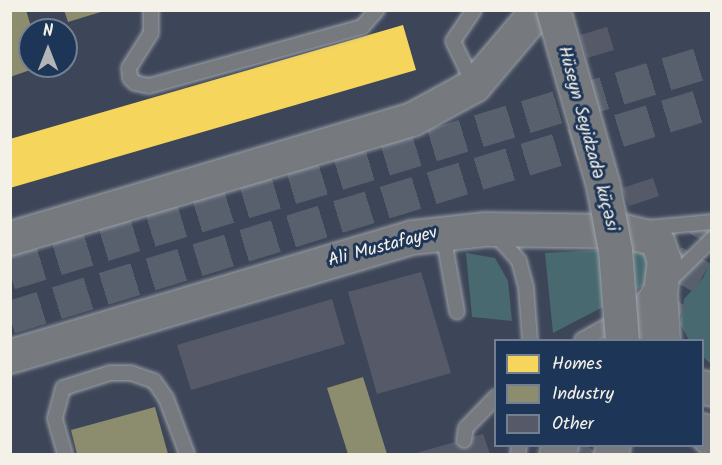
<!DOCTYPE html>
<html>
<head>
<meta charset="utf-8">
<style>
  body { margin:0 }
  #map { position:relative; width:722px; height:465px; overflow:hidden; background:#3d4658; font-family:Kalam,sans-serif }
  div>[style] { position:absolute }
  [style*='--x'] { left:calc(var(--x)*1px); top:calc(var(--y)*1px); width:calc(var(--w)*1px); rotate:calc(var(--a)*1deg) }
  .green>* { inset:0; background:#47696f }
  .homes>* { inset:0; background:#f6d55c }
  .industry>* { inset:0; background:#8c8c6e }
  .building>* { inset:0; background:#565a68 }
  .primary-tunnel>* { height:33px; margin-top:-16.5px; transform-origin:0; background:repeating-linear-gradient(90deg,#58606e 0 33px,transparent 0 49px) }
  .roads { filter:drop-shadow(0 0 2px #9fa3a9) drop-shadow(0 0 2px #9fa3a9) }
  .lane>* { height:14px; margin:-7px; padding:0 7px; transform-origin:7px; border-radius:7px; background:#767a7f }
  .secondary>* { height:33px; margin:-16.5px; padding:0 16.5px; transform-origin:16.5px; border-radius:16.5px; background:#767a7f }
  .bridges { filter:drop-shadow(0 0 2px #9fa3a9) drop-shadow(0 0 2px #9fa3a9) }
  .secondary-bridge>* { height:33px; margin:-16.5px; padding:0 16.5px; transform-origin:16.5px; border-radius:16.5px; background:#767a7f }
  span { translate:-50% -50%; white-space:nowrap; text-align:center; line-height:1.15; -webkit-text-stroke:6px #1d3557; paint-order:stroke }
  .street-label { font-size:18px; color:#f4f1e8 }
  .frame { position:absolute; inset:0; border:12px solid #f4f1e8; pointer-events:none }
  .legend { position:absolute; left:494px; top:339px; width:210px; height:108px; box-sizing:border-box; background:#1d3557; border:2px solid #738091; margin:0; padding:8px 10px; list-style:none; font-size:18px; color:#f4f1e8 }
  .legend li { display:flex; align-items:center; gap:12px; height:30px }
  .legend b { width:30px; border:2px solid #738091 }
  .north { position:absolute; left:18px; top:18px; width:60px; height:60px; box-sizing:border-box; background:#1d3557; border:2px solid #738091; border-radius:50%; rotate:0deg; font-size:16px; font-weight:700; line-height:24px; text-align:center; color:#f4f1e8 }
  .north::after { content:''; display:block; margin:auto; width:21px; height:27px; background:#b4b5b6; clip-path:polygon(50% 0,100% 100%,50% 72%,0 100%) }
</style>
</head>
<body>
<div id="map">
  <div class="green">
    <i style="clip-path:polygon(635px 248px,646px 255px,649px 283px,553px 333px,545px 253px)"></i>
    <i style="clip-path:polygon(466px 253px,495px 258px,508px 281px,512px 321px,472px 317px)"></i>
    <i style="clip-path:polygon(711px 260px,712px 364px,711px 364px,703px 357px,702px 340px,689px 340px,680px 324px,684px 299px,703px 278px)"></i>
  </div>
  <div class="homes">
    <i style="clip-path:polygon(403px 25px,416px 70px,10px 188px,10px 139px)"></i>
  </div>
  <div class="industry">
    <i style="clip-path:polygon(10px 10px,26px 10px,32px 30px,30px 66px,42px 66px,10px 77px)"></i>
    <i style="clip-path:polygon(64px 10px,104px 10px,104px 11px,68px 22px)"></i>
    <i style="clip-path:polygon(363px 377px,387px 454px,348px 454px,327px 388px)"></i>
    <i style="clip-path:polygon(155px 407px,168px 454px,77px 454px,71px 430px)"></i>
  </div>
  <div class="building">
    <i style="clip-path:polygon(607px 27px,614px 50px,587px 58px,580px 35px)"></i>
    <i style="clip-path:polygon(653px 178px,659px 196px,629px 206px,622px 188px)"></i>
    <i style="clip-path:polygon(421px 272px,451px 373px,377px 394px,348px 292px)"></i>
    <i style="clip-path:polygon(332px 299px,345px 344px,191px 390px,177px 345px)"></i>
    <i style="clip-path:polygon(483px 434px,490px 454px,413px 454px)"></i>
  </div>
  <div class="primary-tunnel">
    <i style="--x:10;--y:273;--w:734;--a:-16.88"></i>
    <i style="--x:10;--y:317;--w:734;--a:-17.03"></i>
    <i style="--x:655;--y:326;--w:115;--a:-60.3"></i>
    <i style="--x:583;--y:454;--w:9;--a:-58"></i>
  </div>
  <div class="roads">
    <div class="lane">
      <i style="--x:151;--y:10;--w:23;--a:90"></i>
      <i style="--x:151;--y:33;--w:41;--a:122.2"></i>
      <i style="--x:129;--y:68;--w:10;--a:84"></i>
      <i style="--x:130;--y:78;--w:7;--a:45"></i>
      <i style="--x:135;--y:83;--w:14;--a:12"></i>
      <i style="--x:149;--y:86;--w:221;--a:-15.5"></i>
      <i style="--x:362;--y:27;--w:23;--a:-49"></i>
      <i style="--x:474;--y:10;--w:37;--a:124"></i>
      <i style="--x:453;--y:41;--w:49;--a:64.5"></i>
      <i style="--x:647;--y:228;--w:65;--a:-5.3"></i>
      <i style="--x:443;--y:234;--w:79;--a:79.8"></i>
      <i style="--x:495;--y:234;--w:36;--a:48"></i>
      <i style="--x:519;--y:261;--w:27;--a:75"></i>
      <i style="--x:526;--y:287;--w:53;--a:85.7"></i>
      <i style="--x:666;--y:284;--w:64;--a:-44.4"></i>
      <i style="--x:582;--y:340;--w:43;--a:-28.9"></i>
      <i style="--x:464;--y:440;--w:12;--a:-81"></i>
      <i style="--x:466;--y:428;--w:43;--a:-45.9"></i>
      <i style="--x:65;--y:454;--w:37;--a:-106"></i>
      <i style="--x:55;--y:418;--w:31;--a:-75"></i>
      <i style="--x:63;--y:388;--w:49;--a:-17.7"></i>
      <i style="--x:110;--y:373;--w:21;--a:0"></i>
      <i style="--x:131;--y:373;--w:24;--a:19"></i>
      <i style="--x:154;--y:381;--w:21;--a:55"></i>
      <i style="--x:166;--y:398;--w:60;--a:69.4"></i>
      <i style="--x:518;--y:454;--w:8;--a:-83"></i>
    </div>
    <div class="secondary">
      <i style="--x:10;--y:238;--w:419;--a:-16.5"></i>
      <i style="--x:412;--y:119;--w:71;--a:-28.7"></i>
      <i style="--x:474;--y:85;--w:87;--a:-49.7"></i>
      <i style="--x:530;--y:19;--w:15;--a:-37"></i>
      <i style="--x:660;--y:291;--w:49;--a:86.5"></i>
      <i style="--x:10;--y:356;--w:419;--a:-16.5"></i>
      <i style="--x:412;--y:237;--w:73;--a:-6.3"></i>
      <i style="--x:485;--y:229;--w:139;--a:0.8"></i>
      <i style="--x:624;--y:231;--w:28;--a:13"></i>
      <i style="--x:651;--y:237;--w:9;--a:41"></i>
      <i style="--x:658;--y:243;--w:18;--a:71"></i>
      <i style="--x:664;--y:260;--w:31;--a:97"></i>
      <i style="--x:660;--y:291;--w:59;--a:123.1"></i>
      <i style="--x:702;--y:387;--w:10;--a:11"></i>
      <i style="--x:702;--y:430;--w:14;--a:45"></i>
      <i style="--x:556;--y:454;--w:9;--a:-58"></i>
    </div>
  </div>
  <div class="bridges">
    <div class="secondary-bridge">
      <i style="--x:553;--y:10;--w:183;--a:74.1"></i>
      <i style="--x:603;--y:186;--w:65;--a:79.4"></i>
      <i style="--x:615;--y:250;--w:90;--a:85.6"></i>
      <i style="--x:611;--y:454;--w:8;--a:-76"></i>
    </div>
  </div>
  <div class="street-label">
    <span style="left:587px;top:139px;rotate:75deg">Hüseyn Seyidzadə küçəsi</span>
    <span style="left:383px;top:248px;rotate:-15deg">Ali Mustafayev</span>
  </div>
  <div class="frame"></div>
  <ul class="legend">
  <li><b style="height:16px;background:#f6d55c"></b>Homes</li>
  <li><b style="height:16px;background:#8c8c6e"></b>Industry</li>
  <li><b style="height:16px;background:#565a68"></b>Other</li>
  </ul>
  <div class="north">N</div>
</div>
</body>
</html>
